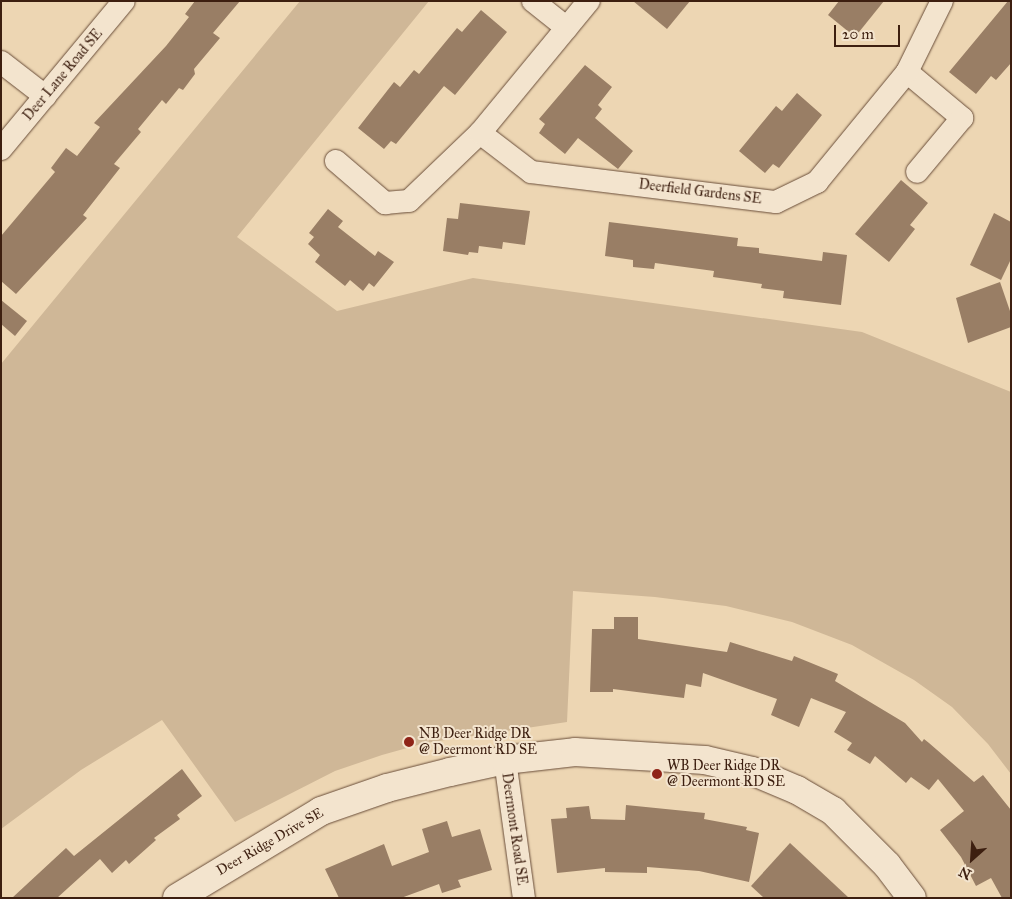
<!DOCTYPE html>
<html>
<head>
<meta charset="utf-8">
<style>
  body { margin:0 }
  #map { position:relative; width:1012px; height:899px; overflow:hidden; background:#edd6b3; font-family:"IM FELL Great Primer",serif }
  div>[style] { position:absolute }
  [style*='--x'] { left:calc(var(--x)*1px); top:calc(var(--y)*1px); width:calc(var(--w)*1px); rotate:calc(var(--a)*1deg) }
  .green>* { inset:0; background:#cfb797 }
  .building>* { inset:0; background:#997e65 }
  .roads { filter:drop-shadow(0 0 1px #694d39) drop-shadow(0 0 1px #694d39) }
  .minor>* { height:22px; margin:-11px; padding:0 11px; transform-origin:11px; border-radius:11px; background:#f3e4ce }
  .tertiary>* { height:28px; margin:-14px; padding:0 14px; transform-origin:14px; border-radius:14px; background:#f3e4ce }
  .dots>* { width:14px; height:14px; translate:-50% -50%; box-sizing:border-box; border:2px solid #f3e4ce; border-radius:50% }
  span { translate:-50% -50%; white-space:nowrap; text-align:center; line-height:1.15; -webkit-text-stroke:4px #f3e4ce; paint-order:stroke }
  .street-label { font-size:14px; color:#3d1f10 }
  .poi-label { font-size:14px; color:#3d1f10 }
  .left { translate:0 -50%; text-align:left }
  .frame { position:absolute; inset:0; border:2px solid #3d1f10; pointer-events:none }
  .north { position:absolute; left:947px; top:834px; width:50px; height:50px; -webkit-text-stroke:4px #f3e4ce; paint-order:stroke; rotate:206deg; font-size:14px; font-weight:700; line-height:20px; text-align:center; color:#3d1f10 }
  .north::after { content:''; display:block; margin:auto; width:18px; height:22px; background:#3d1f10; clip-path:polygon(50% 0,100% 100%,50% 72%,0 100%) }
  .scale { position:absolute; left:834px; top:25px; width:66px; height:22px; box-sizing:border-box; border:2px solid #3d1f10; border-top:0; padding-left:6px; font-size:15px; line-height:18px; white-space:nowrap; color:#3d1f10; -webkit-text-stroke:4px #f3e4ce; paint-order:stroke }
</style>
</head>
<body>
<div id="map">
  <div class="green">
    <i style="clip-path:polygon(300px 1px,429px 1px,237px 237px,337px 311px,473px 278px,862px 332px,1011px 392px,1011px 774px,988px 744px,952px 707px,914px 680px,852px 645px,792px 622px,726px 606px,655px 597px,573px 591px,567px 722px,425px 743px,382px 755px,335px 771px,235px 822px,162px 720px,81px 770px,1px 829px,1px 364px)"></i>
  </div>
  <div class="building">
    <i style="clip-path:polygon(195px 1px,240px 1px,213px 33px,220px 38px,194px 69px,195px 74px,183px 90px,179px 88px,166px 104px,162px 100px,138px 129px,141px 132px,114px 164px,120px 168px,83px 215px,87px 218px,16px 294px,1px 281px,1px 236px,55px 172px,51px 168px,66px 148px,77px 156px,100px 127px,94px 123px,166px 46px,189px 17px,185px 14px)"></i>
    <i style="clip-path:polygon(633px 1px,690px 1px,667px 29px)"></i>
    <i style="clip-path:polygon(839px 1px,884px 1px,855px 37px,828px 15px)"></i>
    <i style="clip-path:polygon(1008px 1px,1011px 1px,1011px 63px,996px 80px,991px 76px,976px 94px,949px 72px)"></i>
    <i style="clip-path:polygon(481px 10px,507px 32px,455px 95px,444px 86px,396px 144px,391px 141px,384px 149px,358px 128px,394px 82px,400px 87px,414px 70px,419px 74px,457px 28px,462px 32px)"></i>
    <i style="clip-path:polygon(585px 65px,612px 87px,598px 105px,602px 109px,595px 118px,633px 151px,618px 169px,578px 138px,565px 154px,539px 133px,545px 124px,539px 119px)"></i>
    <i style="clip-path:polygon(797px 93px,822px 115px,779px 168px,773px 164px,765px 173px,739px 151px,776px 106px,782px 111px)"></i>
    <i style="clip-path:polygon(901px 180px,928px 203px,910px 225px,915px 229px,889px 262px,855px 234px)"></i>
    <i style="clip-path:polygon(460px 203px,530px 211px,525px 245px,503px 242px,502px 249px,479px 246px,478px 253px,469px 252px,468px 255px,443px 251px,447px 218px,458px 219px)"></i>
    <i style="clip-path:polygon(328px 209px,343px 221px,338px 227px,375px 256px,378px 251px,394px 262px,374px 287px,369px 283px,363px 291px,350px 280px,345px 286px,315px 262px,320px 255px,308px 244px,314px 237px,309px 233px)"></i>
    <i style="clip-path:polygon(994px 213px,1011px 222px,1011px 259px,1001px 280px,970px 265px)"></i>
    <i style="clip-path:polygon(609px 222px,738px 238px,737px 246px,759px 248px,759px 253px,822px 261px,823px 252px,847px 255px,841px 305px,783px 298px,784px 291px,761px 288px,762px 284px,713px 277px,714px 271px,655px 263px,654px 269px,633px 267px,633px 260px,605px 256px)"></i>
    <i style="clip-path:polygon(1000px 282px,1011px 314px,1011px 327px,968px 343px,956px 298px)"></i>
    <i style="clip-path:polygon(1px 300px,27px 321px,15px 336px,1px 324px)"></i>
    <i style="clip-path:polygon(614px 617px,638px 617px,638px 639px,727px 652px,730px 642px,792px 661px,794px 656px,838px 674px,835px 681px,905px 723px,922px 742px,924px 739px,929px 743px,974px 782px,983px 775px,1011px 810px,1011px 898px,1002px 898px,991px 878px,976px 886px,961px 857px,940px 830px,964px 811px,938px 779px,929px 790px,911px 777px,906px 783px,875px 756px,870px 764px,847px 750px,852px 743px,834px 732px,846px 712px,811px 698px,799px 727px,771px 715px,777px 699px,703px 673px,701px 687px,686px 684px,684px 698px,613px 689px,613px 692px,590px 692px,592px 629px,614px 629px)"></i>
    <i style="clip-path:polygon(182px 769px,202px 796px,177px 815px,180px 819px,154px 838px,156px 840px,129px 864px,126px 860px,112px 873px,100px 859px,57px 898px,12px 898px,66px 848px,74px 856px)"></i>
    <i style="clip-path:polygon(626px 805px,705px 813px,704px 819px,747px 827px,746px 830px,759px 833px,749px 882px,699px 871px,647px 867px,647px 873px,605px 872px,605px 868px,557px 873px,551px 819px,567px 818px,566px 808px,589px 806px,591px 819px,625px 820px)"></i>
    <i style="clip-path:polygon(447px 821px,452px 837px,480px 829px,492px 870px,458px 880px,461px 887px,442px 893px,439px 884px,401px 898px,339px 898px,325px 869px,384px 844px,392px 866px,429px 852px,422px 829px)"></i>
    <i style="clip-path:polygon(790px 843px,849px 898px,764px 898px,751px 886px)"></i>
  </div>
  <div class="roads">
    <div class="minor">
      <i style="--x:533;--y:1;--w:43;--a:38.5"></i>
      <i style="--x:1;--y:62;--w:56;--a:37.7"></i>
      <i style="--x:907;--y:72;--w:72;--a:39.9"></i>
      <i style="--x:962;--y:118;--w:70;--a:129.8"></i>
      <i style="--x:480;--y:133;--w:64;--a:37.4"></i>
      <i style="--x:531;--y:172;--w:247;--a:7"></i>
      <i style="--x:776;--y:202;--w:46;--a:-26"></i>
      <i style="--x:817;--y:182;--w:142;--a:-50.7"></i>
      <i style="--x:907;--y:72;--w:79;--a:-63.8"></i>
      <i style="--x:1;--y:149;--w:192;--a:-50.3"></i>
      <i style="--x:336;--y:161;--w:65;--a:40.6"></i>
      <i style="--x:385;--y:203;--w:24;--a:-5"></i>
      <i style="--x:409;--y:201;--w:98;--a:-43.8"></i>
      <i style="--x:480;--y:133;--w:171;--a:-50.5"></i>
      <i style="--x:505;--y:760;--w:139;--a:82.2"></i>
    </div>
    <div class="tertiary">
      <i style="--x:177;--y:898;--w:168;--a:-31.1"></i>
      <i style="--x:321;--y:811;--w:70;--a:-19.2"></i>
      <i style="--x:387;--y:788;--w:65;--a:-14.3"></i>
      <i style="--x:450;--y:772;--w:56;--a:-12.3"></i>
      <i style="--x:505;--y:760;--w:70;--a:-6.5"></i>
      <i style="--x:575;--y:752;--w:130;--a:3.5"></i>
      <i style="--x:705;--y:760;--w:48;--a:13.2"></i>
      <i style="--x:752;--y:771;--w:49;--a:22.9"></i>
      <i style="--x:797;--y:790;--w:42;--a:30.3"></i>
      <i style="--x:833;--y:811;--w:76;--a:45"></i>
      <i style="--x:887;--y:865;--w:41;--a:52.9"></i>
    </div>
  </div>
  <div class="dots">
    <i style="left:409px;top:742px;background:#8f2418"></i>
    <i style="left:657px;top:774px;background:#8f2418"></i>
  </div>
  <div class="street-label">
    <span style="left:63px;top:75px;rotate:-50deg">Deer Lane Road SE</span>
    <span style="left:700px;top:192px;rotate:7deg">Deerfield Gardens SE</span>
    <span style="left:514px;top:829px;rotate:82deg">Deermont Road SE</span>
    <span style="left:270px;top:842px;rotate:-30deg">Deer Ridge Drive SE</span>
  </div>
  <div class="poi-label">
    <span class="left" style="left:419px;top:742px">NB Deer Ridge DR<br>@ Deermont RD SE</span>
    <span class="left" style="left:667px;top:774px">WB Deer Ridge DR<br>@ Deermont RD SE</span>
  </div>
  <div class="frame"></div>
  <div class="north">N</div>
  <div class="scale">20 m</div>
</div>
</body>
</html>
